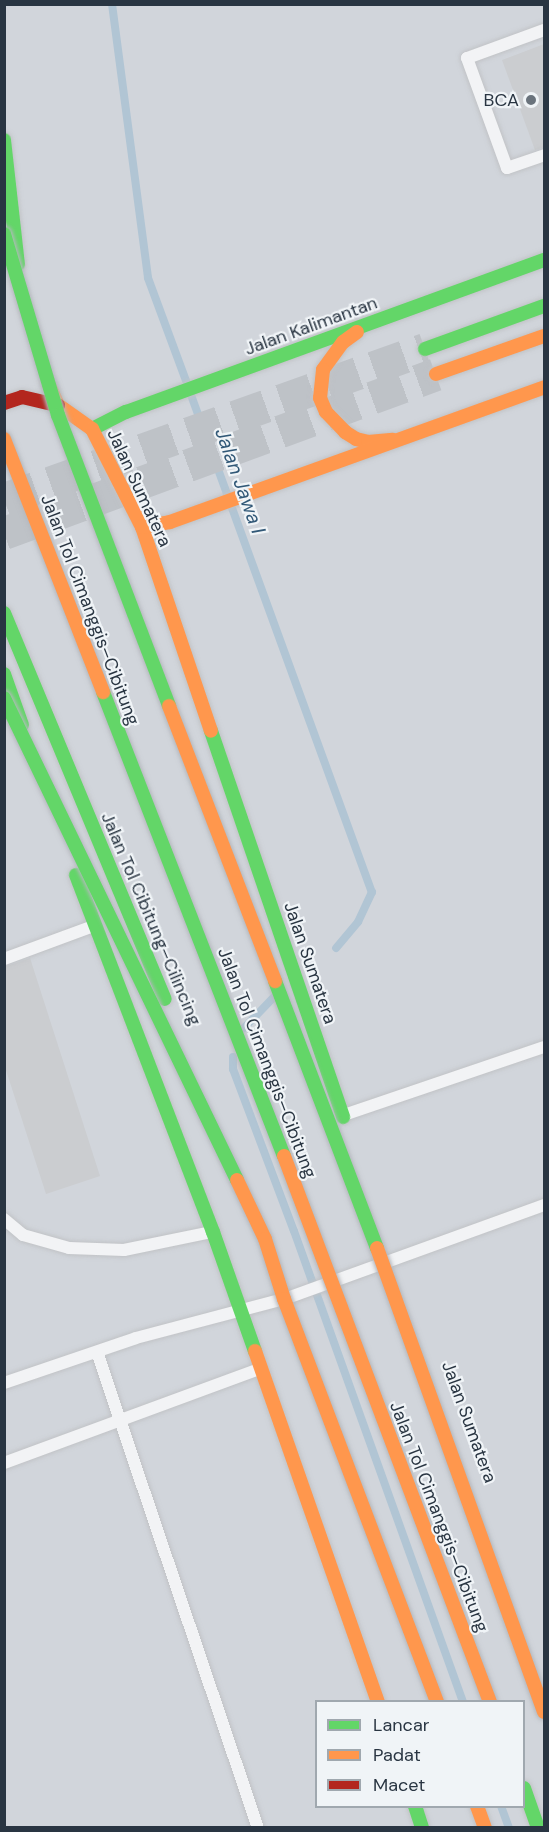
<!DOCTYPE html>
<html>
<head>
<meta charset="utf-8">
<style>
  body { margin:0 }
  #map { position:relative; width:549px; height:1832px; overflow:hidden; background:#e3e5e8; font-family:"DM Sans",sans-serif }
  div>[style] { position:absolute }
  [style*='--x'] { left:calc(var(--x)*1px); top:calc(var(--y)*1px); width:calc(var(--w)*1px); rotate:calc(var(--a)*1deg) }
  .built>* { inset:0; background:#d1d5db }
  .stream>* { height:8px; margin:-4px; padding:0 4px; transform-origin:4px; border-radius:4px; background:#b1c5d4 }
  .building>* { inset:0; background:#cbcdd0 }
  .secondary-tunnel>* { height:33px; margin-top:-16.5px; transform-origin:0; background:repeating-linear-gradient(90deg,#bec2c7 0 33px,transparent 0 49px) }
  .roads { filter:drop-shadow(0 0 2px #c1c3c6) drop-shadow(0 0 2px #c1c3c6) }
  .lane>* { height:12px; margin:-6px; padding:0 6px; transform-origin:6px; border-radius:6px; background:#f2f3f5 }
  .fast>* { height:14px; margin:-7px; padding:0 7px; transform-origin:7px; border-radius:7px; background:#63d668 }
  .slow>* { height:14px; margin:-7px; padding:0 7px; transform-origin:7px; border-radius:7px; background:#ff974d }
  .jam>* { height:14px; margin:-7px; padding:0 7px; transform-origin:7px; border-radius:7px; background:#b3261e }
  .bridges { filter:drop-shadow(0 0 2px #b5b8bd) drop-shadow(0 0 2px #b5b8bd) }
  .fast-bridge>* { height:14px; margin:-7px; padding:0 7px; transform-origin:7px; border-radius:7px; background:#63d668 }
  .slow-bridge>* { height:14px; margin:-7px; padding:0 7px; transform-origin:7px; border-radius:7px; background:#ff974d }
  .dots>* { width:16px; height:16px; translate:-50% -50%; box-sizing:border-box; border:3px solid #f0f4f7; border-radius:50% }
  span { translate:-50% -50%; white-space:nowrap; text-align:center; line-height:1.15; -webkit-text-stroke:4.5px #f0f4f7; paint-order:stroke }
  .poi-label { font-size:18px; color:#293542 }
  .right { translate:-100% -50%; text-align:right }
  .street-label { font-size:18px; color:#293542 }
  .water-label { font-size:20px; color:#315877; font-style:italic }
  .frame { position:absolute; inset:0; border:6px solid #293542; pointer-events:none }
  .legend { position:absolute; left:315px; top:1700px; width:210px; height:108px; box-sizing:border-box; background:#f0f4f7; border:2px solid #a0a8af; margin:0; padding:8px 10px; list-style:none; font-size:18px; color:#293542 }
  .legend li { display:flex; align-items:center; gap:12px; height:30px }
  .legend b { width:30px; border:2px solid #a0a8af }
</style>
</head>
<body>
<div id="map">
  <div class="built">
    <i style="clip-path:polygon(evenodd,5px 5px,544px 5px,544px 1827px,5px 1828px,5px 5px,316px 1702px,524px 1702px,524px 1806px,316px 1806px,316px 1702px)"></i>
  </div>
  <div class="stream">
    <i style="--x:112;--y:4;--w:276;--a:82.5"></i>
    <i style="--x:148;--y:278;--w:110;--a:69.7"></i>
    <i style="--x:191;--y:395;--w:105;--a:70"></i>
    <i style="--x:232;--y:508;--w:409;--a:70"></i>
    <i style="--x:372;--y:892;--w:33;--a:115"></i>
    <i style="--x:358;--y:922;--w:34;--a:130"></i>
    <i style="--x:244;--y:1028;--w:42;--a:-46"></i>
    <i style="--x:233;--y:1057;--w:12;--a:90"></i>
    <i style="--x:233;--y:1069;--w:173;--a:69.4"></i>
    <i style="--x:294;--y:1231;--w:500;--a:70.26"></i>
    <i style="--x:501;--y:1806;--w:23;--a:70"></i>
  </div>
  <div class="building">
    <i style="clip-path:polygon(544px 44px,544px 147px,535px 150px,502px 60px)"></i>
    <i style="clip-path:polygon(30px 958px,100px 1176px,46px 1194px,4px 1064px,4px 967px)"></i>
  </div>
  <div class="secondary-tunnel">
    <i style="--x:4;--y:499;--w:447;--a:-19.6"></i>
    <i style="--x:4;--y:533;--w:460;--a:-20.2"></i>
  </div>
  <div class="roads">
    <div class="lane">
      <i style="--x:544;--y:30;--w:82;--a:160"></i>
      <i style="--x:467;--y:58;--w:117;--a:70"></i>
      <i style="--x:507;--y:168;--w:39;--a:-19"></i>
      <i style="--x:4;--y:959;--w:95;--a:-20.3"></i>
      <i style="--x:344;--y:1115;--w:211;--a:-18.8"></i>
      <i style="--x:4;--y:1219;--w:25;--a:40"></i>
      <i style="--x:23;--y:1235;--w:48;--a:15.8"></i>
      <i style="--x:69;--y:1248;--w:55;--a:2.1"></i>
      <i style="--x:124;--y:1250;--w:90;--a:-11.6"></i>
      <i style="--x:97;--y:1352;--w:502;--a:71.31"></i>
      <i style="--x:4;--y:1383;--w:139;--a:-18.8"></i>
      <i style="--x:136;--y:1338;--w:156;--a:-14.8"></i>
      <i style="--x:287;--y:1298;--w:273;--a:-19.9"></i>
      <i style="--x:4;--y:1463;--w:273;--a:-20.2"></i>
    </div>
    <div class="fast">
      <i style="--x:4;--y:140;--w:125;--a:83.6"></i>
      <i style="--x:425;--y:349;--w:127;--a:-19.9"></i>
      <i style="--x:92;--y:429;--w:38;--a:-27"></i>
      <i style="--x:126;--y:412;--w:445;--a:-20"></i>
      <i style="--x:4;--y:613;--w:418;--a:67.4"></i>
      <i style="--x:4;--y:674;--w:54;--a:70.6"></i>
      <i style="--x:211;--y:731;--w:408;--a:71.1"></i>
      <i style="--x:76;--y:875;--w:382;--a:69"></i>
      <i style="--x:213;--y:1232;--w:126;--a:70.6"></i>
      <i style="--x:524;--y:1788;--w:42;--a:70.7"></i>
      <i style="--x:415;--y:1806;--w:23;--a:72"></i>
    </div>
    <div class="slow">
      <i style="--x:357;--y:332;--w:17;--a:144"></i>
      <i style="--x:343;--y:342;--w:34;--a:126"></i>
      <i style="--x:323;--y:370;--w:28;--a:96"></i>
      <i style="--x:320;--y:398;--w:15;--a:67"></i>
      <i style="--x:326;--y:412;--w:28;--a:46"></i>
      <i style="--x:345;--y:432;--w:13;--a:32"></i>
      <i style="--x:356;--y:439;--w:12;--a:14"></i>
      <i style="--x:368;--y:442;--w:25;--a:-5"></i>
      <i style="--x:436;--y:374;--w:114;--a:-19.4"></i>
      <i style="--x:49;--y:385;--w:22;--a:66"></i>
      <i style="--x:58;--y:405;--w:42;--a:35.2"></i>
      <i style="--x:92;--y:429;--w:110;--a:63"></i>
      <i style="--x:142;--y:527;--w:215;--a:71.3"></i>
      <i style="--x:142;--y:527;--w:28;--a:-10"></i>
      <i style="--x:170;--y:522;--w:398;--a:-19.8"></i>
      <i style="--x:255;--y:1351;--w:372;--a:70.7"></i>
      <i style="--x:477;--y:1806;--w:23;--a:70"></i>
    </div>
    <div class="jam">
      <i style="--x:4;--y:403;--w:19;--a:-18"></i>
      <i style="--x:22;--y:397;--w:37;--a:13"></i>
    </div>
  </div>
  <div class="bridges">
    <div class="fast-bridge">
      <i style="--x:4;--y:234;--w:189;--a:73.4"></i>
      <i style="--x:58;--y:415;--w:311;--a:69.1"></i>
      <i style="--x:103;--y:692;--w:498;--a:68.7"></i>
      <i style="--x:4;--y:698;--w:535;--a:64.2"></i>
      <i style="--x:275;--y:981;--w:286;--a:69.1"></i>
    </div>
    <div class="slow-bridge">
      <i style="--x:4;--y:439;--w:272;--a:68.6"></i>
      <i style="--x:169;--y:706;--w:295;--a:68.9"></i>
      <i style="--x:284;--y:1156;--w:584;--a:69.33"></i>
      <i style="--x:237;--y:1180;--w:65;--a:64.6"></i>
      <i style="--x:265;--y:1239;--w:63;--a:72.4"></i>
      <i style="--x:284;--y:1299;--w:431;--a:69.2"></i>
      <i style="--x:377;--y:1248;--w:493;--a:70.2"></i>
    </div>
  </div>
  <div class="dots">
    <i style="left:531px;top:100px;background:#6a737c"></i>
  </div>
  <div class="poi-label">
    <span class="right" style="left:519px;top:100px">BCA</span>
  </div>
  <div class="street-label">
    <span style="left:311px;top:326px;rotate:-20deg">Jalan Kalimantan</span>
    <span style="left:139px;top:488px;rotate:65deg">Jalan Sumatera</span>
    <span style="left:90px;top:610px;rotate:69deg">Jalan Tol Cimanggis–Cibitung</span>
    <span style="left:151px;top:919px;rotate:67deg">Jalan Tol Cibitung–Cilincing</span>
    <span style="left:310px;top:963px;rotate:71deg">Jalan Sumatera</span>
    <span style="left:267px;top:1063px;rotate:69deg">Jalan Tol Cimanggis–Cibitung</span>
    <span style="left:469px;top:1422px;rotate:70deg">Jalan Sumatera</span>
    <span style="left:439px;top:1517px;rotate:69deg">Jalan Tol Cimanggis–Cibitung</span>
  </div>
  <div class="water-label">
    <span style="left:240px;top:481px;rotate:70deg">Jalan Jawa I</span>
  </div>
  <div class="frame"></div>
  <ul class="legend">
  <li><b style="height:8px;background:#63d668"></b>Lancar</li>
  <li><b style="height:8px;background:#ff974d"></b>Padat</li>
  <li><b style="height:8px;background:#b3261e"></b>Macet</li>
  </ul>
</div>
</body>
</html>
